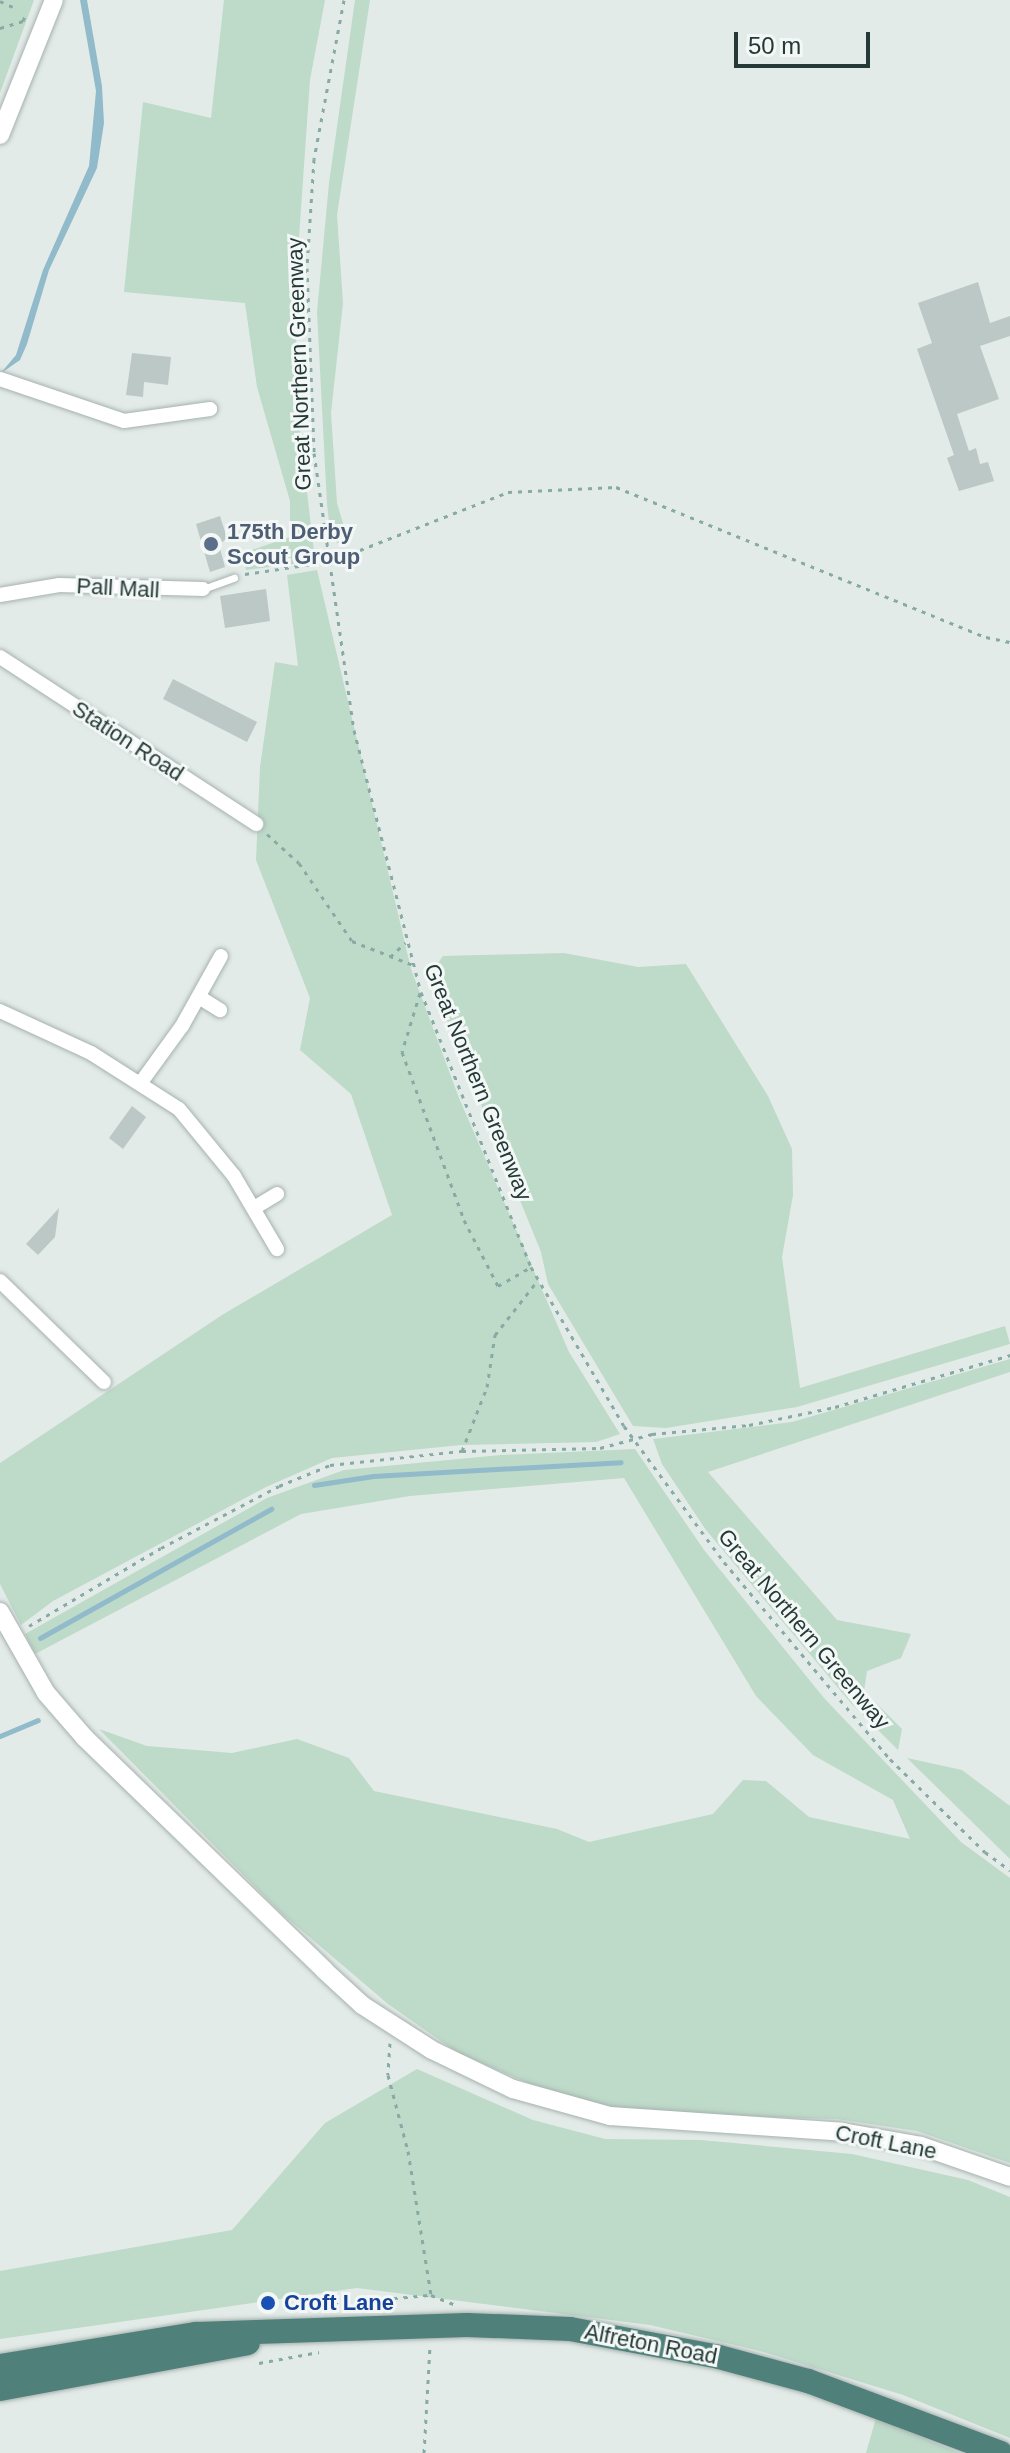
<!DOCTYPE html>
<html>
<head>
<meta charset="utf-8">
<style>
  body { margin:0 }
  #map { position:relative; width:1010px; height:2453px; overflow:hidden; background:#e3ebe8; font-family:Arial,sans-serif }
  div>[style] { position:absolute }
  [style*='--x'] { left:calc(var(--x)*1px); top:calc(var(--y)*1px); width:calc(var(--w)*1px); rotate:calc(var(--a)*1deg) }
  .green>* { inset:0; background:#bedac9 }
  .water>* { inset:0; background:#91baca }
  .stream>* { height:5px; margin:-2.5px; padding:0 2.5px; transform-origin:2.5px; border-radius:2.5px; background:#91baca }
  .building>* { inset:0; background:#bbc8c5 }
  .path>* { height:3px; margin-top:-1.5px; transform-origin:0; background:repeating-linear-gradient(90deg,#87aba4 0 4px,transparent 0 10px) }
  .roads { filter:drop-shadow(0 0 2px #a6b2af) drop-shadow(0 0 2px #a6b2af) }
  .service>* { height:7px; margin:-3.5px; padding:0 3.5px; transform-origin:3.5px; border-radius:3.5px; background:#fff }
  .minor>* { height:14px; margin:-7px; padding:0 7px; transform-origin:7px; border-radius:7px; background:#fff }
  .tertiary>* { height:18px; margin:-9px; padding:0 9px; transform-origin:9px; border-radius:9px; background:#fff }
  .trunk>* { height:24px; margin:-12px; padding:0 12px; transform-origin:12px; border-radius:12px; background:#50807a }
  .dots>* { width:22px; height:22px; translate:-50% -50%; box-sizing:border-box; border:4px solid #f3f8f6; border-radius:50% }
  span { translate:-50% -50%; white-space:nowrap; text-align:center; line-height:1.15; -webkit-text-stroke:6px #f3f8f6; paint-order:stroke }
  .street-label { font-size:22px; color:#253a37 }
  .service-label { font-size:22px; color:#4e5e75; font-weight:700 }
  .left { translate:0 -50%; text-align:left }
  .transit-label { font-size:22px; color:#164399; font-weight:700 }
  .scale { position:absolute; left:734px; top:32px; width:136px; height:36px; box-sizing:border-box; border:4px solid #253a37; border-top:0; padding-left:10px; font-size:24px; line-height:28px; white-space:nowrap; color:#253a37; -webkit-text-stroke:6px #f3f8f6; paint-order:stroke }
</style>
</head>
<body>
<div id="map">
  <div class="green">
    <i style="clip-path:polygon(0 0,34px 0,0 93px)"></i>
    <i style="clip-path:polygon(224px 0,325px 0,310px 80px,295px 294px,298px 414px,315px 561px,246px 570px,243px 553px,290px 537px,290px 501px,257px 387px,245px 303px,124px 292px,143px 102px,211px 118px)"></i>
    <i style="clip-path:polygon(355px 0,370px 0,337px 215px,343px 303px,331px 413px,337px 503px,347px 537px,338px 543px,331px 540px,327px 504px,317px 312px,329px 183px)"></i>
    <i style="clip-path:polygon(317px 570px,411px 969px,459px 1098px,569px 1352px,620px 1434px,596px 1442px,461px 1445px,332px 1458px,266px 1487px,53px 1601px,21px 1625px,0 1584px,0 1463px,222px 1315px,392px 1215px,351px 1094px,300px 1050px,310px 998px,256px 860px,260px 767px,275px 662px,298px 666px,287px 575px)"></i>
    <i style="clip-path:polygon(564px 953px,638px 967px,686px 964px,768px 1096px,792px 1149px,793px 1195px,782px 1257px,800px 1388px,1005px 1326px,1010px 1344px,797px 1407px,666px 1428px,633px 1426px,548px 1284px,541px 1252px,429px 976px,443px 956px)"></i>
    <i style="clip-path:polygon(1010px 1359px,1010px 1372px,708px 1472px,837px 1620px,911px 1634px,901px 1658px,867px 1671px,864px 1691px,902px 1729px,898px 1750px,850px 1702px,706px 1530px,662px 1464px,653px 1439px,792px 1422px)"></i>
    <i style="clip-path:polygon(635px 1449px,704px 1550px,824px 1698px,961px 1842px,1010px 1878px,1010px 2163px,917px 2131px,837px 2119px,650px 2114px,565px 2099px,458px 2053px,388px 2004px,280px 1912px,99px 1729px,147px 1746px,232px 1753px,297px 1739px,349px 1758px,374px 1791px,557px 1829px,589px 1842px,713px 1814px,743px 1780px,766px 1781px,809px 1817px,910px 1839px,893px 1800px,813px 1755px,756px 1696px,624px 1478px,410px 1496px,301px 1514px,35px 1654px,25px 1634px,267px 1498px,344px 1470px,501px 1455px)"></i>
    <i style="clip-path:polygon(907px 1758px,962px 1770px,1010px 1806px,1010px 1859px)"></i>
    <i style="clip-path:polygon(417px 2069px,533px 2120px,605px 2139px,701px 2140px,852px 2154px,968px 2180px,1010px 2197px,1010px 2438px,903px 2395px,760px 2351px,650px 2325px,357px 2288px,0 2339px,0 2271px,232px 2230px,325px 2123px)"></i>
    <i style="clip-path:polygon(876px 2418px,959px 2453px,866px 2453px)"></i>
  </div>
  <div class="water">
    <i style="clip-path:polygon(80px 0,87px 0,102px 86px,104px 123px,97px 168px,49px 270px,27px 344px,20px 360px,0 374px,16px 355px,43px 270px,89px 166px,96px 91px)"></i>
  </div>
  <div class="stream">
    <i style="--x:314;--y:1485;--w:60;--a:-8.7"></i>
    <i style="--x:373;--y:1476;--w:248;--a:-3.2"></i>
    <i style="--x:40;--y:1638;--w:265;--a:-29.2"></i>
    <i style="--x:0;--y:1736;--w:41;--a:-22.8"></i>
  </div>
  <div class="building">
    <i style="clip-path:polygon(978px 282px,990px 323px,1010px 316px,1010px 336px,980px 346px,999px 399px,957px 414px,969px 451px,976px 448px,980px 464px,988px 462px,994px 481px,959px 491px,947px 458px,954px 455px,917px 349px,932px 343px,918px 303px)"></i>
    <i style="clip-path:polygon(132px 353px,171px 357px,168px 385px,144px 382px,143px 397px,126px 395px)"></i>
    <i style="clip-path:polygon(220px 516px,227px 538px,219px 545px,225px 567px,210px 572px,196px 524px)"></i>
    <i style="clip-path:polygon(266px 589px,270px 621px,225px 628px,220px 596px)"></i>
    <i style="clip-path:polygon(173px 679px,257px 722px,247px 742px,163px 699px)"></i>
    <i style="clip-path:polygon(132px 1106px,146px 1117px,123px 1149px,109px 1138px)"></i>
    <i style="clip-path:polygon(59px 1208px,55px 1237px,38px 1255px,26px 1244px)"></i>
  </div>
  <div class="path">
    <i style="--x:344;--y:0;--w:162;--a:100.7"></i>
    <i style="--x:314;--y:159;--w:109;--a:93.7"></i>
    <i style="--x:307;--y:268;--w:185;--a:87.8"></i>
    <i style="--x:314;--y:453;--w:280;--a:81.8"></i>
    <i style="--x:354;--y:730;--w:270;--a:75.7"></i>
    <i style="--x:421;--y:992;--w:296;--a:68.2"></i>
    <i style="--x:531;--y:1267;--w:184;--a:59.7"></i>
    <i style="--x:624;--y:1426;--w:169;--a:53.7"></i>
    <i style="--x:724;--y:1562;--w:258;--a:49.9"></i>
    <i style="--x:890;--y:1759;--w:133;--a:44.4"></i>
    <i style="--x:985;--y:1852;--w:31;--a:36"></i>
    <i style="--x:0;--y:1;--w:14;--a:25"></i>
    <i style="--x:0;--y:28;--w:24;--a:-17"></i>
    <i style="--x:23;--y:21;--w:9;--a:-69"></i>
    <i style="--x:245;--y:574;--w:88;--a:-8.5"></i>
    <i style="--x:332;--y:561;--w:189;--a:-21.4"></i>
    <i style="--x:508;--y:492;--w:108;--a:-2.7"></i>
    <i style="--x:616;--y:487;--w:399;--a:22.1"></i>
    <i style="--x:986;--y:637;--w:25;--a:12"></i>
    <i style="--x:267;--y:834;--w:43;--a:42.2"></i>
    <i style="--x:299;--y:863;--w:94;--a:55.8"></i>
    <i style="--x:352;--y:941;--w:66;--a:21.5"></i>
    <i style="--x:390;--y:957;--w:21;--a:-43"></i>
    <i style="--x:420;--y:993;--w:62;--a:107"></i>
    <i style="--x:402;--y:1052;--w:179;--a:69.7"></i>
    <i style="--x:464;--y:1220;--w:74;--a:62.7"></i>
    <i style="--x:498;--y:1286;--w:38;--a:-30"></i>
    <i style="--x:462;--y:1451;--w:69;--a:-68.7"></i>
    <i style="--x:487;--y:1387;--w:53;--a:-81.3"></i>
    <i style="--x:495;--y:1335;--w:70;--a:-52"></i>
    <i style="--x:29;--y:1626;--w:153;--a:-30.6"></i>
    <i style="--x:161;--y:1548;--w:133;--a:-27.7"></i>
    <i style="--x:279;--y:1486;--w:55;--a:-22.4"></i>
    <i style="--x:330;--y:1465;--w:133;--a:-6.1"></i>
    <i style="--x:462;--y:1451;--w:138;--a:-1.2"></i>
    <i style="--x:600;--y:1448;--w:54;--a:-15.1"></i>
    <i style="--x:652;--y:1434;--w:97;--a:-5.3"></i>
    <i style="--x:749;--y:1425;--w:88;--a:-11.8"></i>
    <i style="--x:835;--y:1407;--w:183;--a:-16.5"></i>
    <i style="--x:390;--y:2043;--w:32;--a:94"></i>
    <i style="--x:388;--y:2075;--w:79;--a:75.3"></i>
    <i style="--x:408;--y:2151;--w:146;--a:80.9"></i>
    <i style="--x:431;--y:2295;--w:24;--a:22"></i>
    <i style="--x:284;--y:2308;--w:148;--a:-5.1"></i>
    <i style="--x:259;--y:2363;--w:61;--a:-10.4"></i>
    <i style="--x:424;--y:2453;--w:108;--a:-86.8"></i>
  </div>
  <div class="roads">
    <div class="service">
      <i style="--x:203;--y:589;--w:33;--a:-20"></i>
    </div>
    <div class="minor">
      <i style="--x:0;--y:379;--w:131;--a:18.7"></i>
      <i style="--x:124;--y:421;--w:87;--a:-7.9"></i>
      <i style="--x:0;--y:595;--w:60;--a:-9.6"></i>
      <i style="--x:59;--y:585;--w:144;--a:1.6"></i>
      <i style="--x:0;--y:657;--w:306;--a:33.1"></i>
      <i style="--x:199;--y:997;--w:25;--a:32"></i>
      <i style="--x:0;--y:1011;--w:100;--a:24.8"></i>
      <i style="--x:91;--y:1053;--w:104;--a:32.5"></i>
      <i style="--x:179;--y:1109;--w:87;--a:50.6"></i>
      <i style="--x:234;--y:1176;--w:85;--a:59.5"></i>
      <i style="--x:142;--y:1081;--w:68;--a:-54"></i>
      <i style="--x:182;--y:1026;--w:80;--a:-60.9"></i>
      <i style="--x:254;--y:1208;--w:27;--a:-31"></i>
      <i style="--x:0;--y:1281;--w:145;--a:44.2"></i>
    </div>
    <div class="tertiary">
      <i style="--x:0;--y:135;--w:145;--a:-68.2"></i>
      <i style="--x:0;--y:1612;--w:93;--a:60.4"></i>
      <i style="--x:46;--y:1693;--w:60;--a:49.1"></i>
      <i style="--x:85;--y:1738;--w:333;--a:44.1"></i>
      <i style="--x:324;--y:1970;--w:52;--a:42.6"></i>
      <i style="--x:362;--y:2005;--w:83;--a:32.7"></i>
      <i style="--x:432;--y:2050;--w:90;--a:25.7"></i>
      <i style="--x:513;--y:2089;--w:101;--a:15.6"></i>
      <i style="--x:610;--y:2116;--w:233;--a:3.9"></i>
      <i style="--x:842;--y:2132;--w:80;--a:10"></i>
      <i style="--x:921;--y:2146;--w:94;--a:19.2"></i>
    </div>
    <div class="trunk">
      <i style="--x:0;--y:2366;--w:199;--a:-9.3"></i>
      <i style="--x:196;--y:2334;--w:271;--a:-1.9"></i>
      <i style="--x:467;--y:2325;--w:103;--a:2.2"></i>
      <i style="--x:570;--y:2329;--w:152;--a:10.6"></i>
      <i style="--x:719;--y:2357;--w:92;--a:15.1"></i>
      <i style="--x:808;--y:2381;--w:206;--a:20.5"></i>
      <i style="--x:0;--y:2389;--w:252;--a:-10.5"></i>
    </div>
  </div>
  <div class="dots">
    <i style="left:211px;top:544px;background:#5c6f8a"></i>
    <i style="left:268px;top:2303px;background:#1a4fb4"></i>
  </div>
  <div class="street-label">
    <span style="left:299px;top:364px;rotate:-92deg">Great Northern Greenway</span>
    <span style="left:118px;top:588px;rotate:3deg">Pall Mall</span>
    <span style="left:128px;top:741px;rotate:33deg">Station Road</span>
    <span style="left:478px;top:1082px;rotate:68deg">Great Northern Greenway</span>
    <span style="left:804px;top:1629px;rotate:50deg">Great Northern Greenway</span>
    <span style="left:886px;top:2142px;rotate:11deg">Croft Lane</span>
    <span style="left:651px;top:2344px;rotate:11deg">Alfreton Road</span>
  </div>
  <div class="service-label">
    <span class="left" style="left:227px;top:544px">175th Derby<br>Scout Group</span>
  </div>
  <div class="transit-label">
    <span class="left" style="left:284px;top:2303px">Croft Lane</span>
  </div>
  <div class="scale">50 m</div>
</div>
</body>
</html>
